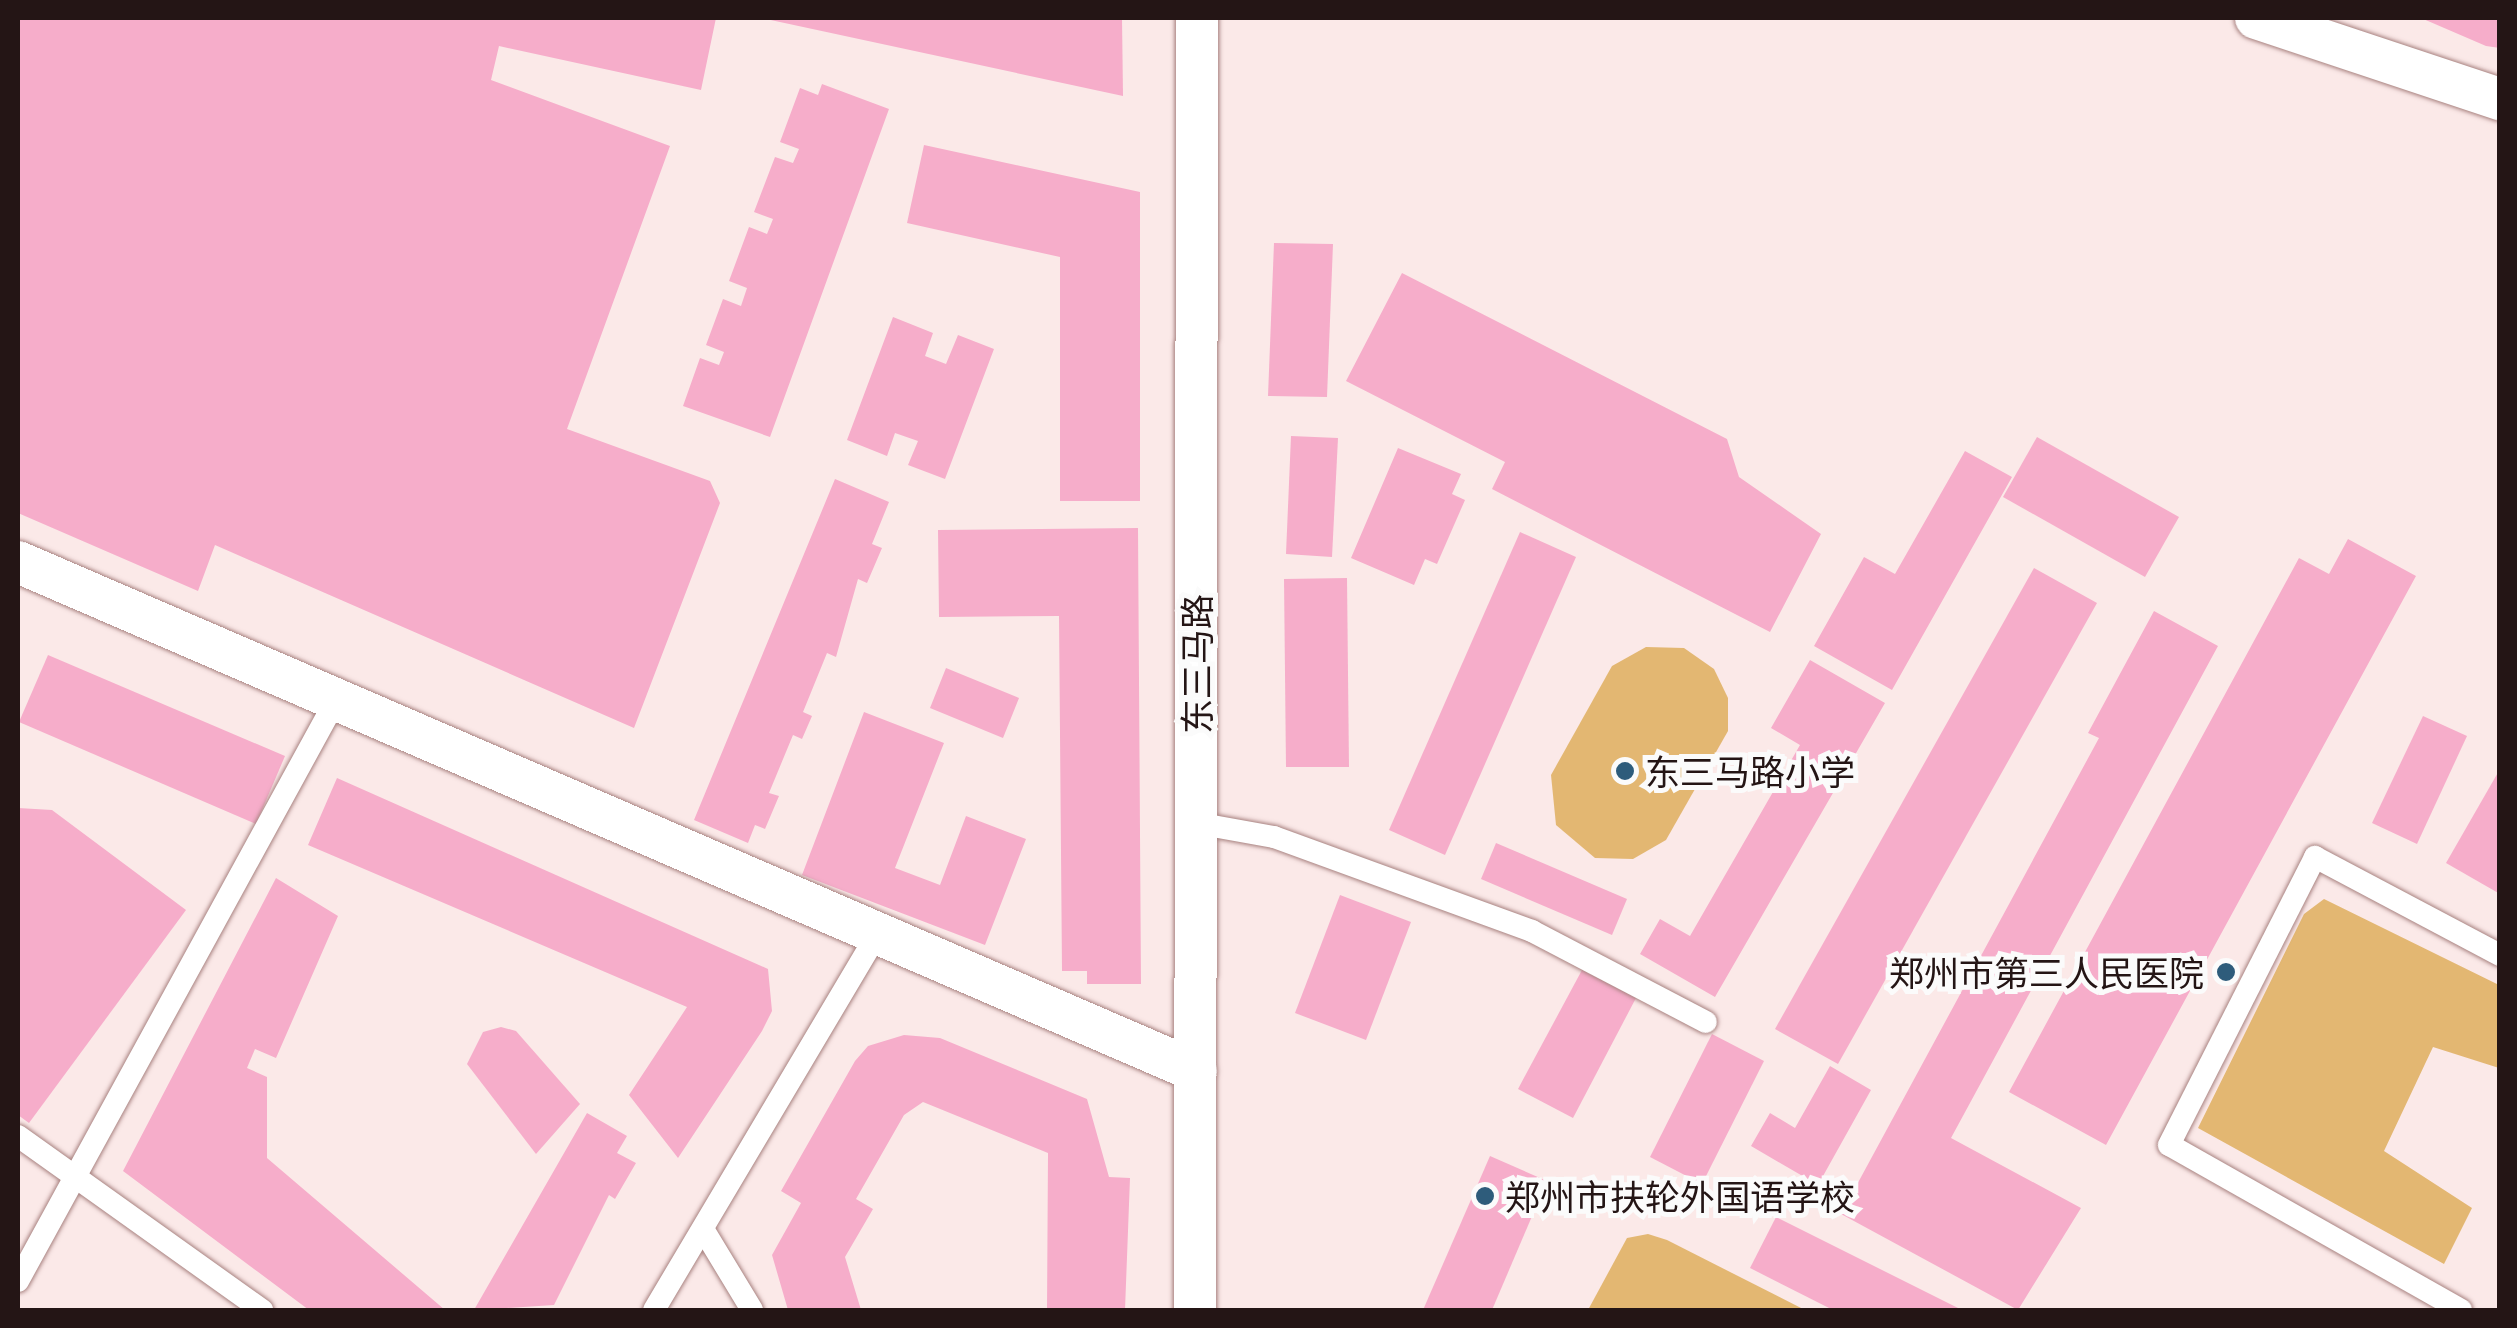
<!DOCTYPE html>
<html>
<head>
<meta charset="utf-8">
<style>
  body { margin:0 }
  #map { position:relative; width:2517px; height:1328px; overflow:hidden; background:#fbe9e8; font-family:"Exo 2","Noto Sans SC",sans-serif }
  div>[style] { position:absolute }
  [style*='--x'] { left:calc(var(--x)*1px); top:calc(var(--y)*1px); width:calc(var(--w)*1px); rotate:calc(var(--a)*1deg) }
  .green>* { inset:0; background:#e3b772 }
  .building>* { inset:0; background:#f6adca }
  .roads { filter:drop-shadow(0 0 2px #a88280) drop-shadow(0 0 2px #a88280) }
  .lane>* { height:22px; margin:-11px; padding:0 11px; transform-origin:11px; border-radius:11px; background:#fff }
  .street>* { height:42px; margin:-21px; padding:0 21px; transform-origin:21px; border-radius:21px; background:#fff }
  .dots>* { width:28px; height:28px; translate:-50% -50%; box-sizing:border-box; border:5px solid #fbfbfb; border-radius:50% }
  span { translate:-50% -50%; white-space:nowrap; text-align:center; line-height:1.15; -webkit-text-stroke:10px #fbfbfb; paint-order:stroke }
  .street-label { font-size:35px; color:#241515 }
  .poi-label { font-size:35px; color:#241515 }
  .left { translate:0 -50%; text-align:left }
  .right { translate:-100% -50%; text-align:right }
  .frame { position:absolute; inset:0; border:20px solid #241515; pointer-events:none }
</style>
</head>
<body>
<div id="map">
  <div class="green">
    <i style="clip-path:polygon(1646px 647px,1684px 648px,1714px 669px,1728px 698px,1728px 731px,1666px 840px,1633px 859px,1595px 858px,1556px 825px,1551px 775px,1612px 666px)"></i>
    <i style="clip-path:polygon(2324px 899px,2499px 985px,2499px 1068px,2433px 1047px,2384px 1151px,2472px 1208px,2444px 1264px,2198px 1128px,2304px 914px)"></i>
    <i style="clip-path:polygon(1648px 1234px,1667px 1240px,1805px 1310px,1588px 1310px,1627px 1238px)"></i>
  </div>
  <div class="building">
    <i style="clip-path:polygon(18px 18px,716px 18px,701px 90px,499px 46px,491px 80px,670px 146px,567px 429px,710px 481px,720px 503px,634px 728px,215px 545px,198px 591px,18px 513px)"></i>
    <i style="clip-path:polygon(767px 18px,1122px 18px,1123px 96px,766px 19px)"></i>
    <i style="clip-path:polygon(2421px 18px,2500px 18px,2500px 48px,2486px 46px)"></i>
    <i style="clip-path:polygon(822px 84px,889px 109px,770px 437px,683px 406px,700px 358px,719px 365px,724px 352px,706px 345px,723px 299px,741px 306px,747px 288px,729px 281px,749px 227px,767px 234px,773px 219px,754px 212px,775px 157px,793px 163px,799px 149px,780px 142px,800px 88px,818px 95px)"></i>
    <i style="clip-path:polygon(924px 145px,1140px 192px,1140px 501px,1060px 501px,1060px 257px,907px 223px)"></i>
    <i style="clip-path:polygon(1274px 243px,1333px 244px,1327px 397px,1268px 396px)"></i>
    <i style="clip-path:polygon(1402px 273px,1727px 439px,1739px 477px,1821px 534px,1770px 632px,1492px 489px,1505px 462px,1346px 381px)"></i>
    <i style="clip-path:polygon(893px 317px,933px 333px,925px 356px,946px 364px,958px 335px,994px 349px,945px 479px,908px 465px,918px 441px,895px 433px,887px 456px,847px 440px)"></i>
    <i style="clip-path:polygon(1291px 436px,1338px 438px,1332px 557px,1286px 554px)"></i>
    <i style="clip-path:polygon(2037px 437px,2179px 517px,2145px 577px,2003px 497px)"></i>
    <i style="clip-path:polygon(1398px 448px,1461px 474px,1452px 494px,1465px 500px,1437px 564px,1425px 559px,1414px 585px,1351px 558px)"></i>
    <i style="clip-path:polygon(1965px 451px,2012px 477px,1892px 690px,1814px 646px,1864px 557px,1895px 574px)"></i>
    <i style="clip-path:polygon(835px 479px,889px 502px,872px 544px,882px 548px,867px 583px,858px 579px,836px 657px,827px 653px,803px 712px,812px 716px,802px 739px,793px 735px,769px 793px,779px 796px,765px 829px,755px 825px,748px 843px,694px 820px)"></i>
    <i style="clip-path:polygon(1138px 528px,1141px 984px,1087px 984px,1087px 971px,1062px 971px,1059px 616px,939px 617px,938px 530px)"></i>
    <i style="clip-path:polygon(1520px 532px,1576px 557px,1445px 855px,1389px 830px)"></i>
    <i style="clip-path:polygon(2348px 539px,2416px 576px,2106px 1145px,2009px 1092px,2299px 558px,2329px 574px)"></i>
    <i style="clip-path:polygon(2034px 568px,2097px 603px,1838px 1064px,1775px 1029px)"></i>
    <i style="clip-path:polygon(1347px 578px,1349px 767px,1286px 767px,1284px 579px)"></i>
    <i style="clip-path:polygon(2154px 611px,2218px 646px,1951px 1138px,2081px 1208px,2018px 1310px,1841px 1214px,2099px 738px,2088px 733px)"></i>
    <i style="clip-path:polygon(48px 655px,285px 756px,256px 824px,19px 722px)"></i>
    <i style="clip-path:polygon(1810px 660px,1885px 703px,1715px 997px,1640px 954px,1660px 919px,1690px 936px,1800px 745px,1771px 728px)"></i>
    <i style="clip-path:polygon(946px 668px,1019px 698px,1003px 738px,930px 708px)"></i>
    <i style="clip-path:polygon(864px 712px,944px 743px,895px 868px,940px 885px,966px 816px,1026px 839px,985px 945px,802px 875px)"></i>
    <i style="clip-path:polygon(2423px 716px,2467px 736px,2417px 844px,2372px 823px)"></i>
    <i style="clip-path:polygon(2500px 769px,2500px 894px,2446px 863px)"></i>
    <i style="clip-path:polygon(337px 778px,768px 969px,772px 1011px,762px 1031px,678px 1158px,629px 1095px,687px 1007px,308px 845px)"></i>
    <i style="clip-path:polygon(18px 808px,52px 810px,186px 910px,29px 1123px,18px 1115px)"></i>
    <i style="clip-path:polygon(1496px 843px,1627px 899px,1612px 935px,1481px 879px)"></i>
    <i style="clip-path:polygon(276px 878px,338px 916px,276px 1058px,255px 1049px,247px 1068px,267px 1077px,267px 1158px,445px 1310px,309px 1310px,123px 1171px)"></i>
    <i style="clip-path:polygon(1340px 895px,1411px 922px,1366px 1040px,1295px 1013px)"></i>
    <i style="clip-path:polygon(1582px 970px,1636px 998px,1573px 1118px,1518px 1089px)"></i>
    <i style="clip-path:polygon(501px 1027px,516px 1031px,580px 1104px,536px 1154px,467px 1064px,483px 1032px)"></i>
    <i style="clip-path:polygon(1712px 1034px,1764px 1061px,1702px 1184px,1650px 1157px)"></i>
    <i style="clip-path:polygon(904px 1035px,940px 1038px,1087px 1099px,1109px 1177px,1130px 1178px,1125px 1310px,1047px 1310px,1048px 1153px,923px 1102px,904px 1115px,856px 1199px,873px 1209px,845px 1257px,861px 1310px,788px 1310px,772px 1255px,801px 1203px,781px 1191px,855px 1061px,868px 1046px)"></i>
    <i style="clip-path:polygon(1830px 1066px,1871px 1090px,1818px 1185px,1751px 1146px,1770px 1113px,1795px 1128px)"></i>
    <i style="clip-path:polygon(587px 1113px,627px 1136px,617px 1153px,636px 1163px,615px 1199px,609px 1195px,554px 1305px,474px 1310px)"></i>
    <i style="clip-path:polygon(1490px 1156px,1547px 1181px,1492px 1310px,1423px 1310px)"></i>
    <i style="clip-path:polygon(1776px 1217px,1962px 1310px,1833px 1310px,1750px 1268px)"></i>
  </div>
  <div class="roads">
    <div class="lane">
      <i style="--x:1196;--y:823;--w:79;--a:10.2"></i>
      <i style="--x:1274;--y:837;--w:275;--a:20"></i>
      <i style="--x:1532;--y:931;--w:196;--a:27.6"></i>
      <i style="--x:18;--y:1136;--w:300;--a:35.5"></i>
      <i style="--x:703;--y:1229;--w:95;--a:58.8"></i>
      <i style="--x:18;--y:1281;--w:662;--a:-61.31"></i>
      <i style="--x:654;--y:1310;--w:437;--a:-59.3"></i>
      <i style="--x:2461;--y:1310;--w:335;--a:-150.5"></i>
      <i style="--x:2169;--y:1145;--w:323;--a:-63.1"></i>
      <i style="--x:2315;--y:857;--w:209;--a:27.9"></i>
    </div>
    <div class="street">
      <i style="--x:2256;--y:18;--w:257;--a:18.4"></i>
      <i style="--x:18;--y:562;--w:1283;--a:23.37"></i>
      <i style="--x:1195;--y:1310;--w:1292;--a:-89.91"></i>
    </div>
  </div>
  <div class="dots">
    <i style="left:1625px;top:771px;background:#2e5c7b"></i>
    <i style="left:2226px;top:972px;background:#2e5c7b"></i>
    <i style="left:1485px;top:1196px;background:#2e5c7b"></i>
  </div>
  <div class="street-label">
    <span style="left:1196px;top:664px;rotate:-90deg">东三马路</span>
  </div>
  <div class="poi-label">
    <span class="left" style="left:1645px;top:771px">东三马路小学</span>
    <span class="right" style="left:2204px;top:972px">郑州市第三人民医院</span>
    <span class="left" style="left:1505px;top:1196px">郑州市扶轮外国语学校</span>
  </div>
  <div class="frame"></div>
</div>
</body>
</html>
